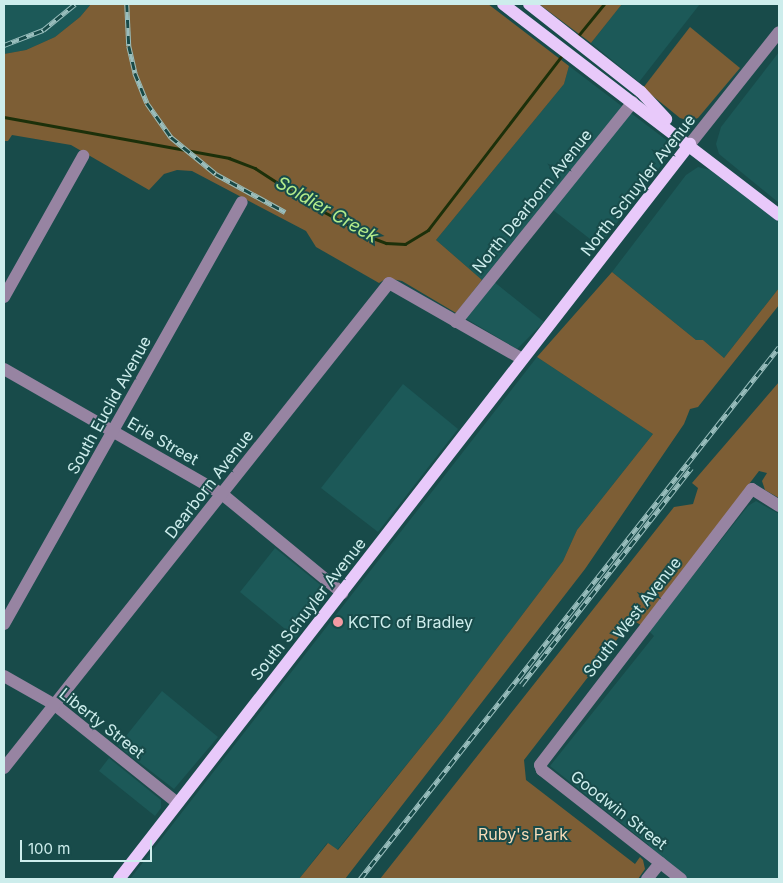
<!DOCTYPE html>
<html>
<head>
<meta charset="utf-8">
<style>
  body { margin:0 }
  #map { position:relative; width:783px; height:883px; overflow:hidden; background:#184b4a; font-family:Inter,sans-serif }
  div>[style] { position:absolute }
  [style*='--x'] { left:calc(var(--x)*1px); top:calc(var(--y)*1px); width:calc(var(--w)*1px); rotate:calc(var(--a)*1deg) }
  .built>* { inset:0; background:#1c5958 }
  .green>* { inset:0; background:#7d5e35 }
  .stream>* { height:2.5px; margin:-1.25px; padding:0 1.25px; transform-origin:1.25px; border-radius:1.25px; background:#1c300a }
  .minor>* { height:12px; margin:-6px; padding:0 6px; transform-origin:6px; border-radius:6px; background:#9784a2 }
  .major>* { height:12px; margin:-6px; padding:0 6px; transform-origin:6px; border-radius:6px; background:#e8c9fa }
  .rail>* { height:4.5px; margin-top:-2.25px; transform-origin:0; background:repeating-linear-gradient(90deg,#184b4a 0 8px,#99bebd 0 16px); box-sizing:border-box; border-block:1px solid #99bebd }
  .dots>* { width:14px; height:14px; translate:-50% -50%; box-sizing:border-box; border:2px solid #184b4a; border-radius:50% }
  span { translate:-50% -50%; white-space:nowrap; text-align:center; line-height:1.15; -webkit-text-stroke:4px #184b4a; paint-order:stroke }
  .street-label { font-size:16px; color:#cdedec }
  .poi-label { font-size:16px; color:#cdedec }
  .left { translate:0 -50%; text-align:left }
  .park-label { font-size:16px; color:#f7dbb8 }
  .water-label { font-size:18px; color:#b4ec8b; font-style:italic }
  .frame { position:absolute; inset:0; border:5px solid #cdedec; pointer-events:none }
  .scale { position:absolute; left:20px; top:840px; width:132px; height:22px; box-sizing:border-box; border:2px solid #cdedec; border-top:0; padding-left:6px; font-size:15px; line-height:18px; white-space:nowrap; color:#cdedec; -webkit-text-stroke:4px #184b4a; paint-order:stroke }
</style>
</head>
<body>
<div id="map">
  <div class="built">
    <i style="clip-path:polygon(4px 4px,91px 4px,80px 17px,55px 37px,26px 50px,4px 54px)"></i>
    <i style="clip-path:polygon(622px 4px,700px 4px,639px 82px,591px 43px)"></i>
    <i style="clip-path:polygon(779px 52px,779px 203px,719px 154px,716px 144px,721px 127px)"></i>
    <i style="clip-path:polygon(569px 66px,665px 139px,670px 146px,669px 155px,599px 246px,544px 203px,482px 280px,436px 240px,564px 84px)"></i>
    <i style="clip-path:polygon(698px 167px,710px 170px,779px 222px,779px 288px,724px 358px,703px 340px,696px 340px,612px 272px,686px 175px)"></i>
    <i style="clip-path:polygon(493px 281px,544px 322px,517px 349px,465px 318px)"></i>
    <i style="clip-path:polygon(537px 357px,653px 434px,577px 530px,563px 561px,442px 721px,337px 850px,327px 843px,299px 879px,130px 879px)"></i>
    <i style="clip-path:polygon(403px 384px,458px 429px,378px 532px,321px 488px)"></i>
    <i style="clip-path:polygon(756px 501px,779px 514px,779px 879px,687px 879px,647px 848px,649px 845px,550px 766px,654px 636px,649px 631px,748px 506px)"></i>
    <i style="clip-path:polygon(275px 548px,323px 587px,328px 594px,296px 638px,240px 592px)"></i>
    <i style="clip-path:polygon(162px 691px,218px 737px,174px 789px,118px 746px)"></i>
    <i style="clip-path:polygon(109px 758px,161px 800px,161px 808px,155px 816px,99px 771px)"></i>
  </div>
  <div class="green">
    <i style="clip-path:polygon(91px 4px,488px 4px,569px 66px,564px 84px,436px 240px,482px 280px,456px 313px,402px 281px,387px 278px,379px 283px,316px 247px,306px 231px,192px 171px,177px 170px,164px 174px,149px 190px,71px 145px,12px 135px,8px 141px,4px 141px,4px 54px,26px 50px,55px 37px,80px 17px)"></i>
    <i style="clip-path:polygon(539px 4px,622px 4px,591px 43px)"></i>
    <i style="clip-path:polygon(690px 27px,740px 68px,698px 118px,690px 121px,680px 118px,643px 88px)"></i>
    <i style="clip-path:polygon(612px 272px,696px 340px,703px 340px,724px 358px,779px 288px,779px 305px,698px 407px,690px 409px,684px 424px,585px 569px,345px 879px,299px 879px,328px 843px,338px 850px,442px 721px,563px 561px,577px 530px,653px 434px,537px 357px)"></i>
    <i style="clip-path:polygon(779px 382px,779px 498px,765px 490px,762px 481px,767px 473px,759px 471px,641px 625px,632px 620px,524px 760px,526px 780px,635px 864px,640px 857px,643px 860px,645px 869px,638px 879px,380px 879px,674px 507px,693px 504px,698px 488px,692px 483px)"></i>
  </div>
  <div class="stream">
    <i style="--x:578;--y:36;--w:41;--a:-50.9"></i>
    <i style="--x:4;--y:117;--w:229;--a:10.3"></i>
    <i style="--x:229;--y:158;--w:28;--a:21"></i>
    <i style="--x:255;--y:168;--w:72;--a:33"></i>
    <i style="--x:315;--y:207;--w:66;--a:28.1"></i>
    <i style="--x:373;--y:238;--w:14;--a:21"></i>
    <i style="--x:386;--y:243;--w:19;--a:3"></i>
    <i style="--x:405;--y:244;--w:27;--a:-31"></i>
    <i style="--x:428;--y:230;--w:222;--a:-52.5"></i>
  </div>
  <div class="minor">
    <i style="--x:690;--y:144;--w:143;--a:-51.5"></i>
    <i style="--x:4;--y:297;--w:162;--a:-60.7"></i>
    <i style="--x:456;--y:322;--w:282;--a:-51.2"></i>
    <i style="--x:4;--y:369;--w:251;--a:29.8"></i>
    <i style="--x:222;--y:494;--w:156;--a:39.5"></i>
    <i style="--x:4;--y:624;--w:484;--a:-60.6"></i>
    <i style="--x:4;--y:676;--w:59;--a:29.6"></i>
    <i style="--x:55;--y:705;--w:155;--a:38.7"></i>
    <i style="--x:4;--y:768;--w:619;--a:-51.56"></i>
    <i style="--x:389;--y:283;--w:153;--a:29.7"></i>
    <i style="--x:647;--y:879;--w:21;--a:-51"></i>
    <i style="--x:681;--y:879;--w:177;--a:-141.9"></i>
    <i style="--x:542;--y:770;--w:5;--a:-112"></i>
    <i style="--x:540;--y:765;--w:348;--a:-52.5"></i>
    <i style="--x:752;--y:489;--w:32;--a:32"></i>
  </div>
  <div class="major">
    <i style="--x:503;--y:4;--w:347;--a:37.4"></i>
    <i style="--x:529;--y:4;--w:142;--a:38.2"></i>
    <i style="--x:641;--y:92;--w:37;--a:47"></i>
    <i style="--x:119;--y:879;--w:931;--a:-52.16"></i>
  </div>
  <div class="rail">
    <i style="--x:127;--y:4;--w:42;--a:87.3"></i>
    <i style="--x:129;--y:46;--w:28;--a:77"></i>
    <i style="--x:135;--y:73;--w:32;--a:68"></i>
    <i style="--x:147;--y:103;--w:42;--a:54.8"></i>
    <i style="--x:171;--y:137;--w:58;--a:39.4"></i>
    <i style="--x:216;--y:174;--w:79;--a:28.8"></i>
    <i style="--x:4;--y:45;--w:42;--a:-21"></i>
    <i style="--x:43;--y:30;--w:41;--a:-39.1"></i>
    <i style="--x:521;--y:685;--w:276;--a:-51.9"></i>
    <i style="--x:360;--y:879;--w:677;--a:-51.78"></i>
  </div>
  <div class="dots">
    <i style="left:338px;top:622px;background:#f49aa3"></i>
  </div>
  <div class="street-label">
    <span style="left:638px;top:185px;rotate:-52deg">North Schuyler Avenue</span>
    <span style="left:532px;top:201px;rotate:-51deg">North Dearborn Avenue</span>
    <span style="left:109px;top:405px;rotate:-61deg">South Euclid Avenue</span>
    <span style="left:163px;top:441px;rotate:30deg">Erie Street</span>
    <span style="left:209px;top:484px;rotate:-52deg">Dearborn Avenue</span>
    <span style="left:308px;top:609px;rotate:-52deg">South Schuyler Avenue</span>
    <span style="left:632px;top:617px;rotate:-52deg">South West Avenue</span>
    <span style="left:102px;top:723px;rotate:38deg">Liberty Street</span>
    <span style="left:619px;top:810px;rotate:38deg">Goodwin Street</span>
  </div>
  <div class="poi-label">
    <span class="left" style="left:348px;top:622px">KCTC of Bradley</span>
  </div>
  <div class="park-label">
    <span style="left:523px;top:834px">Ruby's Park</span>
  </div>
  <div class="water-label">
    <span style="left:327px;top:210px;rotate:30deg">Soldier Creek</span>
  </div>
  <div class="frame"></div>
  <div class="scale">100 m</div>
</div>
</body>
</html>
